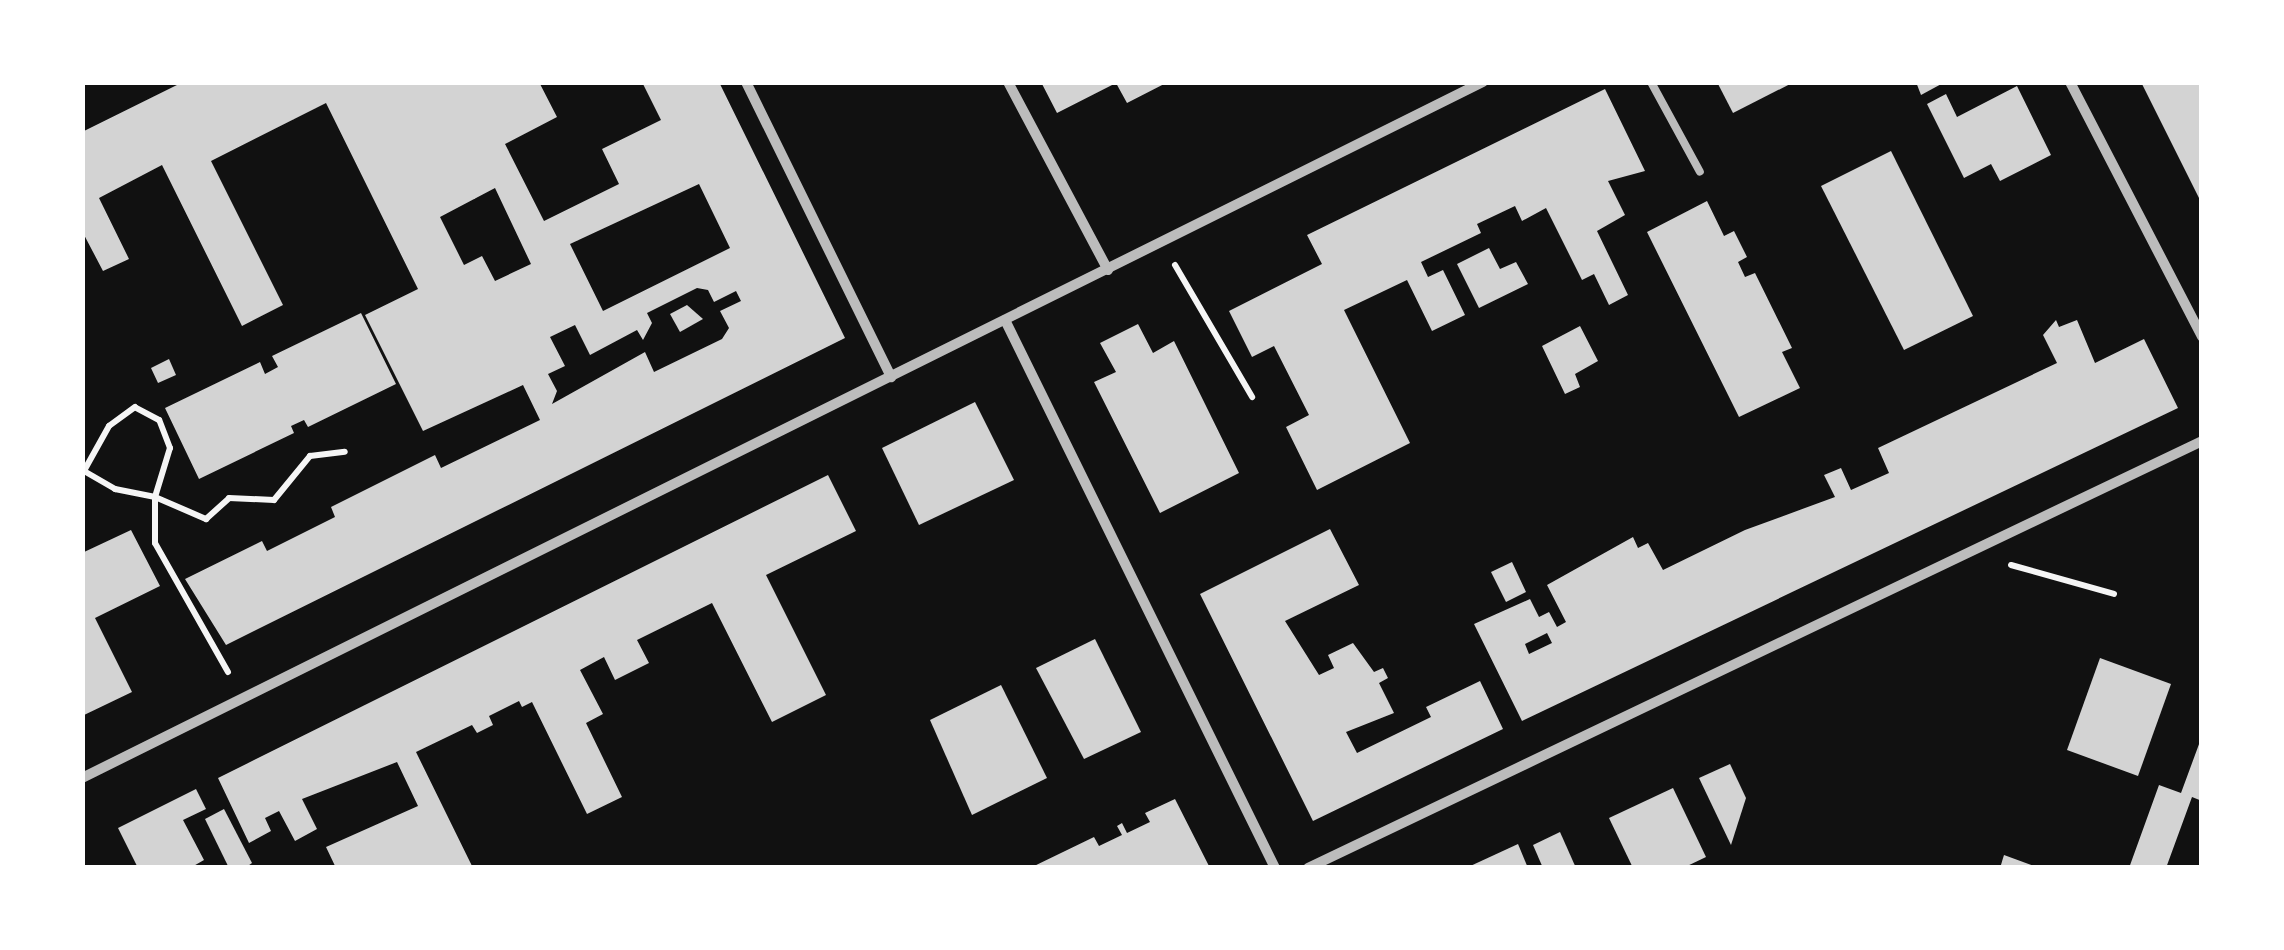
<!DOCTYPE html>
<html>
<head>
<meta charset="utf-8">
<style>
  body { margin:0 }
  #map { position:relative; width:2284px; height:950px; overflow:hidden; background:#111; font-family:Helvetica,sans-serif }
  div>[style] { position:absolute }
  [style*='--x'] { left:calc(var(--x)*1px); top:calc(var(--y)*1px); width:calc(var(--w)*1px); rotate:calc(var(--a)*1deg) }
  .building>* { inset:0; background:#d3d3d3 }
  .path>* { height:6px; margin:-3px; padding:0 3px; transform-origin:3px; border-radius:3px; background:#f5f5f5 }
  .service>* { height:8px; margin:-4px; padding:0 4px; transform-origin:4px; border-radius:4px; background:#bcbcbc }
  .minor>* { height:10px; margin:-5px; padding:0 5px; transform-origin:5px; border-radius:5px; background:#bcbcbc }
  span { translate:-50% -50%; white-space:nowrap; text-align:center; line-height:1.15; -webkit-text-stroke:9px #fff; paint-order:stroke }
  .frame { position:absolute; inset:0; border:85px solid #fff; pointer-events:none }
</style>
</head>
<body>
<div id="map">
  <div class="building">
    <i style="clip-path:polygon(evenodd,183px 82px,539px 82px,557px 117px,505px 144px,544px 221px,619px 184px,602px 149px,661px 120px,642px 82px,719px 82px,845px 338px,226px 645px,185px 579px,262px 541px,267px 551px,335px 517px,331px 507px,435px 455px,441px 468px,540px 420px,523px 385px,423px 431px,365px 315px,418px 289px,326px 103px,211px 161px,283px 305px,242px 326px,162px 165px,99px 198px,129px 259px,103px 271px,82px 231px,82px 132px,183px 82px,699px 184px,730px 248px,603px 311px,570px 244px,699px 184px,183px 82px,495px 188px,531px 264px,495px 281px,482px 256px,464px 265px,440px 217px,495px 188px,183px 82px,697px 288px,708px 290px,714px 302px,736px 291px,741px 301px,720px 311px,729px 328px,722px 339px,654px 372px,645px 352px,552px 404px,557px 391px,548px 374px,565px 366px,550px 337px,575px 325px,590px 355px,637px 330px,643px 340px,652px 323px,647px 313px,697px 288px)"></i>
    <i style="clip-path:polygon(1041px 82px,1168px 82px,1127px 103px,1116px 83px,1057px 113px)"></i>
    <i style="clip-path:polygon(1717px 82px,1794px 82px,1733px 113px)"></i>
    <i style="clip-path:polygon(1916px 82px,1945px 82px,1921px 95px)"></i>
    <i style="clip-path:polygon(2141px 82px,2202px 82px,2202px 204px)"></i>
    <i style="clip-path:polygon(2017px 86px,2051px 155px,2000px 181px,1991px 164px,1964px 178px,1927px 104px,1946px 94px,1957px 117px)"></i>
    <i style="clip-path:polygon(1605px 89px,1645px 171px,1608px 181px,1625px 215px,1597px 231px,1628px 295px,1609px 305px,1594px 274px,1582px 280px,1546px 208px,1522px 221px,1515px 206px,1477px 224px,1481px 233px,1421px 262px,1428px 277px,1443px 270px,1465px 315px,1432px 331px,1407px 280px,1344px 310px,1410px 443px,1317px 490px,1286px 427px,1309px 415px,1274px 346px,1252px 357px,1229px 311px,1322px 264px,1307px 235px)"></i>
    <i style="clip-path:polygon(1891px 151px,1973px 316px,1904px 350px,1821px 186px)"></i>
    <i style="clip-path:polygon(1707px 201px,1724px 236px,1734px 231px,1747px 257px,1738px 262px,1745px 277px,1755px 273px,1792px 348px,1782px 352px,1800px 388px,1739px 417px,1647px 232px)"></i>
    <i style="clip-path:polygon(1489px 248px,1500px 269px,1516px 262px,1528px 284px,1479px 308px,1457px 264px)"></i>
    <i style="clip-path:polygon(687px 305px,703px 319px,680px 332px,670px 314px)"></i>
    <i style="clip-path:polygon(361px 313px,396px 384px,308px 427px,304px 420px,291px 426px,294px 433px,199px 479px,165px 408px,260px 362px,265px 374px,278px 367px,272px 356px)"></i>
    <i style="clip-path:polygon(evenodd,2056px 320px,2059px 327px,2077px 320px,2095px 363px,2144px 339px,2178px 408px,1522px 721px,1474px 624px,1530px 599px,1539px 617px,1549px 612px,1557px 627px,1566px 622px,1547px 585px,1633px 537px,1638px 548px,1648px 543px,1663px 570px,1745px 530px,1835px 497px,1824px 475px,1841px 468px,1851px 490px,1889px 473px,1878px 448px,2057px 363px,2043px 335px,2056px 320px,1547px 633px,1552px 643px,1529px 654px,1525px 644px,1547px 633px)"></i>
    <i style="clip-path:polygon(1138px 324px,1153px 353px,1174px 341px,1239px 473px,1160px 513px,1094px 382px,1116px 372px,1100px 343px)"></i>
    <i style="clip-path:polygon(1580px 326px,1598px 361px,1575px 374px,1580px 387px,1565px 394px,1542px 346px)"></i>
    <i style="clip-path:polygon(169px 359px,176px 375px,158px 383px,151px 368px)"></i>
    <i style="clip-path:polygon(975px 402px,1014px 480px,919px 525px,882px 448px)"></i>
    <i style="clip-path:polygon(828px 475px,856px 531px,766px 575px,826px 695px,772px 722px,712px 603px,637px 640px,649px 663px,615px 680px,604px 657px,580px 670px,603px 714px,586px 723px,622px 797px,587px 814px,532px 702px,522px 707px,519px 701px,489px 716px,493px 725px,477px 733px,472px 725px,416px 752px,473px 868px,336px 868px,326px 847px,418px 806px,397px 762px,302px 799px,317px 829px,295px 841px,279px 811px,265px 818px,271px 831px,249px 843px,218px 778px)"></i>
    <i style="clip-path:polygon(1330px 529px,1359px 585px,1285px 621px,1319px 675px,1334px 668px,1328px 655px,1353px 643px,1374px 672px,1383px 668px,1388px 678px,1379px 683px,1394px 713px,1346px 732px,1357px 753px,1431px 717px,1426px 707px,1480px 681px,1503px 729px,1313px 821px,1200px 594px)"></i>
    <i style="clip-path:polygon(131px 530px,160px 586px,95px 618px,132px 692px,82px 716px,82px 553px)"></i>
    <i style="clip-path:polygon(1512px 562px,1526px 592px,1506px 602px,1491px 572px)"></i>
    <i style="clip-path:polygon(1095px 639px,1141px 732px,1084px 759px,1036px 668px)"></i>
    <i style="clip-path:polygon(2100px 658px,2171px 684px,2138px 776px,2067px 750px)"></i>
    <i style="clip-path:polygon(1001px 685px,1047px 778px,972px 815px,930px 720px)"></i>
    <i style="clip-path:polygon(2202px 736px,2202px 801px,2192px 797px,2166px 868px,2129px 868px,2159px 785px,2181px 793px)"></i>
    <i style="clip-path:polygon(1730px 764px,1746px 798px,1731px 845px,1699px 778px)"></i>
    <i style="clip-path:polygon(1673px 788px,1706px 857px,1683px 868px,1633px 868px,1609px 818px)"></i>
    <i style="clip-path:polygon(196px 789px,206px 809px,183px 820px,204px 860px,190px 868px,138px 868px,118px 828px)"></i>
    <i style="clip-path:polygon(1175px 799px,1210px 868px,1030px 868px,1094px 837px,1099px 846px,1122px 835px,1117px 826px,1122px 823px,1127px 833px,1150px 822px,1145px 813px)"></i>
    <i style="clip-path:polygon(224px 809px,252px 863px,245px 868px,229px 868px,205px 819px)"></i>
    <i style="clip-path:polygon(1560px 832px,1576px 868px,1543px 868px,1533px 845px)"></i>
    <i style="clip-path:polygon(1518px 844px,1528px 868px,1466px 868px)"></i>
    <i style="clip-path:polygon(2004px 855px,2037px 867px,2037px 868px,2000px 868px)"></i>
  </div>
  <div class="path">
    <i style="--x:1175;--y:265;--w:153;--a:59.7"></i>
    <i style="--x:2011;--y:565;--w:107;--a:15.7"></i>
    <i style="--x:228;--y:672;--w:148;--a:-119.5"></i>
    <i style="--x:155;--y:543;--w:46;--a:-90"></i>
    <i style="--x:155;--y:497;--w:51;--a:-73"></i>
    <i style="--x:170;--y:448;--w:30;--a:-111"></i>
    <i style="--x:159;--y:420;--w:27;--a:-152"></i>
    <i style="--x:135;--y:407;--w:32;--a:144"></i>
    <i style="--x:109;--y:426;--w:51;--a:119.1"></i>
    <i style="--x:84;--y:471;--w:36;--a:30"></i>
    <i style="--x:115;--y:489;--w:41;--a:11.3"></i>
    <i style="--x:155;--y:497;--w:56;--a:23.3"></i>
    <i style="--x:206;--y:519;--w:31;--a:-42"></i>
    <i style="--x:229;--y:498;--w:45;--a:2.5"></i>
    <i style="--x:274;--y:500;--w:57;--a:-50.7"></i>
    <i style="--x:310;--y:456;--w:35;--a:-7"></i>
  </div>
  <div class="service">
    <i style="--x:1651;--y:82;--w:102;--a:61.4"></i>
  </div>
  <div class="minor">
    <i style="--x:746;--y:82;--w:329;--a:63.8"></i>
    <i style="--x:1008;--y:82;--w:213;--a:62"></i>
    <i style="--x:2070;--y:82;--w:287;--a:62.6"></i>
    <i style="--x:1005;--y:320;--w:611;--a:63.77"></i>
    <i style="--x:82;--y:778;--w:1564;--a:-26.42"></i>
    <i style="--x:1308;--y:868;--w:991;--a:-25.53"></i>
  </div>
  <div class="frame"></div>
</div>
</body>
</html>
